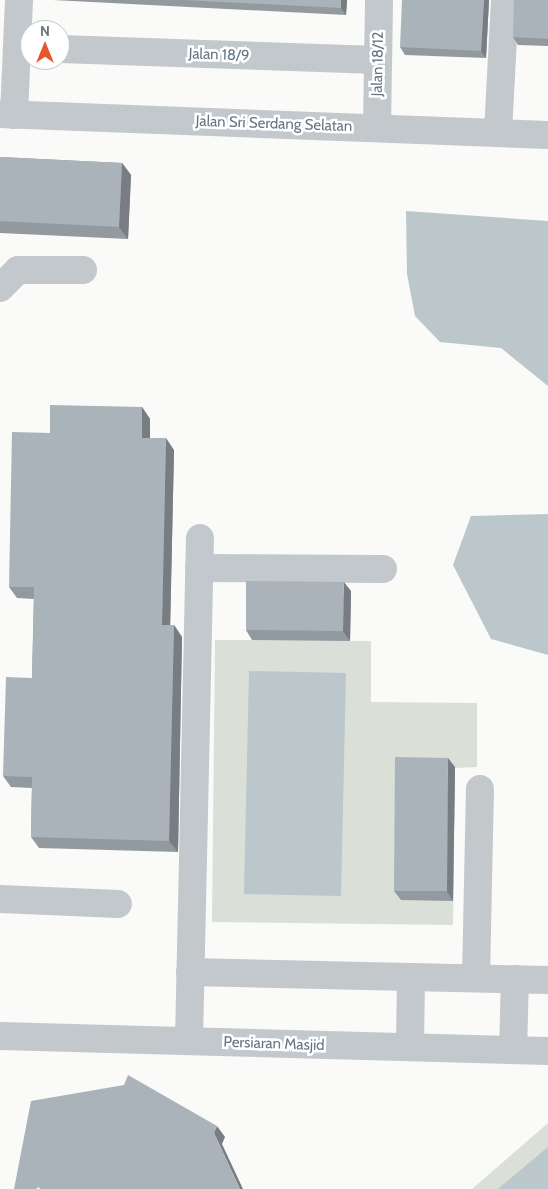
<!DOCTYPE html>
<html>
<head>
<meta charset="utf-8">
<style>
  body { margin:0 }
  #map { position:relative; width:548px; height:1189px; overflow:hidden; background:#fafaf8; font-family:Cabin,sans-serif }
  div>[style] { position:absolute }
  [style*='--x'] { left:calc(var(--x)*1px); top:calc(var(--y)*1px); width:calc(var(--w)*1px); rotate:calc(var(--a)*1deg) }
  .green>* { inset:0; background:#dadfd7 }
  .water>* { inset:0; background:#bbc7cb }
  .minor>* { height:28px; margin:-14px; padding:0 14px; transform-origin:14px; border-radius:14px; background:#c3c8cc }
  .wall>* { inset:0; background:#929a9f }
  .shaded-wall>* { inset:0; background:#777d82 }
  .building>* { inset:0; background:#aab3b9 }
  span { translate:-50% -50%; white-space:nowrap; text-align:center; line-height:1.15; -webkit-text-stroke:5px #fff; paint-order:stroke }
  .street-label { font-size:15px; color:#657683 }
  .north { position:absolute; left:20px; top:20px; width:50px; height:50px; box-sizing:border-box; background:#fff; border:1px solid #c1c8cd; border-radius:50%; rotate:0deg; font-size:14px; font-weight:700; line-height:20px; text-align:center; color:#657683 }
  .north::after { content:''; display:block; margin:auto; width:18px; height:22px; background:#e4572e; clip-path:polygon(50% 0,100% 100%,50% 72%,0 100%) }
</style>
</head>
<body>
<div id="map">
  <div class="green">
    <i style="clip-path:polygon(253px 590px,351px 591px,350px 641px,371px 641px,371px 702px,477px 703px,477px 767px,455px 768px,453px 925px,212px 922px,215px 640px,252px 640px)"></i>
    <i style="clip-path:polygon(548px 1123px,548px 1189px,472px 1189px)"></i>
  </div>
  <div class="water">
    <i style="clip-path:polygon(406px 211px,548px 221px,548px 386px,501px 348px,440px 342px,415px 316px,407px 274px)"></i>
    <i style="clip-path:polygon(548px 514px,548px 655px,491px 639px,453px 565px,471px 516px)"></i>
    <i style="clip-path:polygon(249px 671px,346px 673px,341px 896px,244px 894px)"></i>
    <i style="clip-path:polygon(548px 1147px,548px 1189px,498px 1189px)"></i>
  </div>
  <div class="minor">
    <i style="--x:60;--y:49;--w:318;--a:2"></i>
    <i style="--x:0;--y:114;--w:548;--a:2.19"></i>
    <i style="--x:14;--y:115;--w:115;--a:-87.5"></i>
    <i style="--x:377;--y:128;--w:128;--a:-89.1"></i>
    <i style="--x:498;--y:133;--w:133;--a:-87"></i>
    <i style="--x:0;--y:288;--w:25;--a:-45"></i>
    <i style="--x:18;--y:270;--w:65;--a:0"></i>
    <i style="--x:199;--y:568;--w:184;--a:0.3"></i>
    <i style="--x:0;--y:899;--w:118;--a:2.4"></i>
    <i style="--x:190;--y:972;--w:358;--a:1.3"></i>
    <i style="--x:476;--y:978;--w:189;--a:-88.8"></i>
    <i style="--x:0;--y:1036;--w:548;--a:1.57"></i>
    <i style="--x:189;--y:1041;--w:503;--a:-88.75"></i>
    <i style="--x:410;--y:1047;--w:70;--a:-89.2"></i>
    <i style="--x:513;--y:1050;--w:71;--a:-88.4"></i>
  </div>
  <div class="wall">
    <i style="clip-path:polygon(53px 0,347px 0,346px 15px)"></i>
    <i style="clip-path:polygon(489px 0,486px 58px,405px 55px,400px 47px)"></i>
    <i style="clip-path:polygon(548px 0,548px 46px,518px 45px,513px 37px)"></i>
    <i style="clip-path:polygon(0 157px,122px 163px,131px 175px,128px 239px,0 233px)"></i>
    <i style="clip-path:polygon(142px 407px,150px 419px,150px 438px,174px 450px,170px 625px,174px 625px,182px 637px,178px 852px,39px 848px,31px 837px,32px 788px,11px 787px,3px 776px,32px 678px,34px 599px,17px 598px,9px 587px,50px 433px)"></i>
    <i style="clip-path:polygon(351px 591px,350px 641px,252px 640px,246px 630px)"></i>
    <i style="clip-path:polygon(455px 767px,453px 901px,401px 900px,394px 891px)"></i>
  </div>
  <div class="shaded-wall">
    <i style="clip-path:polygon(341px 0,347px 0,346px 15px,341px 8px)"></i>
    <i style="clip-path:polygon(484px 0,489px 0,486px 58px,481px 51px)"></i>
    <i style="clip-path:polygon(122px 163px,131px 175px,128px 239px,119px 227px)"></i>
    <i style="clip-path:polygon(142px 407px,150px 419px,150px 449px,142px 438px)"></i>
    <i style="clip-path:polygon(166px 438px,174px 450px,170px 637px,162px 625px)"></i>
    <i style="clip-path:polygon(344px 582px,351px 591px,350px 641px,343px 631px)"></i>
    <i style="clip-path:polygon(174px 625px,182px 637px,178px 852px,169px 841px)"></i>
    <i style="clip-path:polygon(448px 758px,455px 767px,453px 901px,447px 891px)"></i>
    <i style="clip-path:polygon(217px 1126px,225px 1137px,222px 1144px,243px 1189px,240px 1189px,214px 1133px)"></i>
  </div>
  <div class="building">
    <i style="clip-path:polygon(183px 0,341px 0,341px 8px)"></i>
    <i style="clip-path:polygon(402px 0,484px 0,481px 51px,400px 47px)"></i>
    <i style="clip-path:polygon(514px 0,548px 0,548px 39px,513px 37px)"></i>
    <i style="clip-path:polygon(0 157px,122px 163px,119px 227px,0 221px)"></i>
    <i style="clip-path:polygon(50px 405px,142px 407px,142px 438px,166px 438px,162px 625px,174px 625px,169px 841px,31px 837px,32px 777px,3px 776px,6px 677px,32px 678px,34px 587px,9px 587px,12px 432px,50px 433px)"></i>
    <i style="clip-path:polygon(246px 581px,344px 582px,343px 631px,246px 630px)"></i>
    <i style="clip-path:polygon(395px 757px,448px 758px,447px 891px,394px 891px)"></i>
    <i style="clip-path:polygon(128px 1075px,217px 1126px,214px 1133px,240px 1189px,40px 1189px,39px 1187px,36px 1189px,14px 1189px,31px 1101px,124px 1085px)"></i>
  </div>
  <div class="street-label">
    <span style="left:219px;top:55px;rotate:2deg">Jalan 18/9</span>
    <span style="left:378px;top:64px;rotate:-89deg">Jalan 18/12</span>
    <span style="left:274px;top:124px;rotate:2deg">Jalan Sri Serdang Selatan</span>
    <span style="left:274px;top:1044px;rotate:2deg">Persiaran Masjid</span>
  </div>
  <div class="north">N</div>
</div>
</body>
</html>
